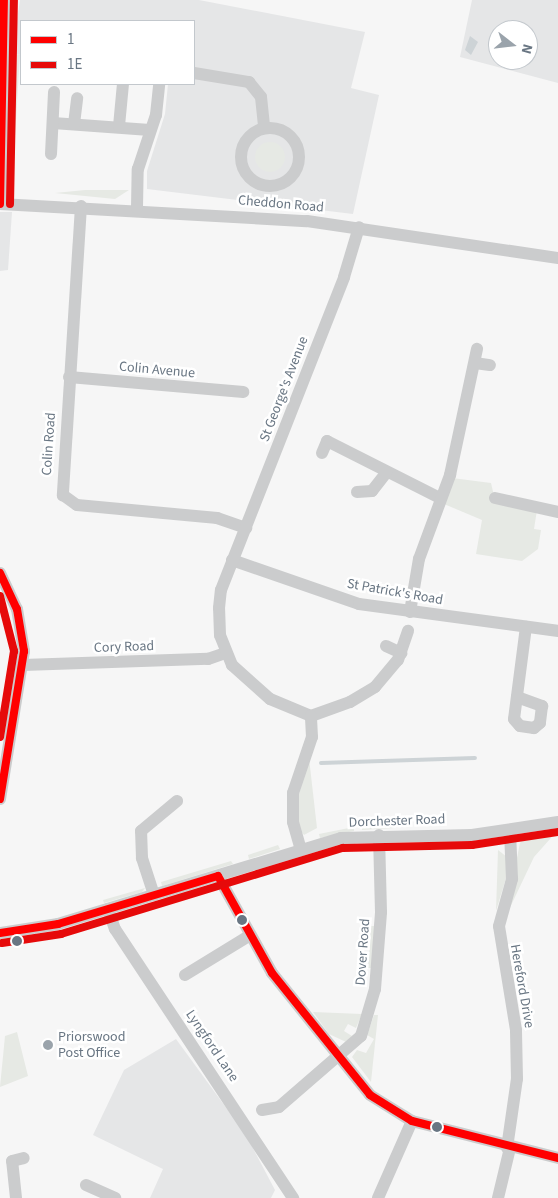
<!DOCTYPE html>
<html>
<head>
<meta charset="utf-8">
<style>
  body { margin:0 }
  #map { position:relative; width:558px; height:1198px; overflow:hidden; background:#f6f6f6; font-family:"Source Sans 3",sans-serif }
  div>[style] { position:absolute }
  [style*='--x'] { left:calc(var(--x)*1px); top:calc(var(--y)*1px); width:calc(var(--w)*1px); rotate:calc(var(--a)*1deg) }
  .built>* { inset:0; background:#e5e6e7 }
  .green>* { inset:0; background:#e6e9e4 }
  .round { border-radius:50% }
  .water>* { inset:0; background:#cdd3d6 }
  .stream>* { height:4px; margin:-2px; padding:0 2px; transform-origin:2px; border-radius:2px; background:#cdd3d6 }
  .minor>* { height:12px; margin:-6px; padding:0 6px; transform-origin:6px; border-radius:6px; background:#cbcccd }
  .minor>.ring { margin:-6px; padding:0; box-sizing:content-box; background:none; border:12px solid #cbcccd; border-radius:50% }
  .bus-1>* { height:8px; margin:-4px; padding:0 4px; transform-origin:4px; border-radius:4px; background:#f00 }
  .bus-2>* { height:8px; margin:-4px; padding:0 4px; transform-origin:4px; border-radius:4px; background:#e60a0a }
  .dots>* { width:14px; height:14px; translate:-50% -50%; box-sizing:border-box; border:2px solid #fff; border-radius:50% }
  span { translate:-50% -50%; white-space:nowrap; text-align:center; line-height:1.15; -webkit-text-stroke:5px #fff; paint-order:stroke }
  .street-label { font-size:14px; color:#697683 }
  .poi-label { font-size:14px; color:#697683 }
  .left { translate:0 -50%; text-align:left }
  .legend { position:absolute; left:20px; top:20px; width:175px; height:65px; box-sizing:border-box; background:#fff; border:1px solid #c3c8cd; margin:0; padding:6px 9px; list-style:none; font-size:15px; color:#697683 }
  .legend li { display:flex; align-items:center; gap:10px; height:25px }
  .legend b { width:25px; border:1px solid #c3c8cd }
  .north { position:absolute; left:488px; top:20px; width:50px; height:50px; box-sizing:border-box; background:#fff; border:1px solid #c3c8cd; border-radius:50%; rotate:106deg; font-size:14px; font-weight:700; line-height:20px; text-align:center; color:#697683 }
  .north::after { content:''; display:block; margin:auto; width:18px; height:22px; background:#9aa3ab; clip-path:polygon(50% 0,100% 100%,50% 72%,0 100%) }
</style>
</head>
<body>
<div id="map">
  <div class="built">
    <i style="clip-path:polygon(20px 0,199px 0,365px 32px,351px 88px,379px 95px,353px 214px,147px 189px,147px 171px,165px 114px,168px 84px,194px 84px,194px 21px,21px 21px,21px 55px,12px 54px)"></i>
    <i style="clip-path:polygon(evenodd,472px 0,558px 0,558px 83px,460px 57px,472px 0,498px 30px,528px 30px,528px 60px,498px 60px,498px 30px)"></i>
    <i style="clip-path:polygon(0 212px,12px 212px,8px 270px,0 271px)"></i>
    <i style="clip-path:polygon(176px 1039px,246px 1135px,275px 1190px,271px 1198px,150px 1198px,163px 1169px,93px 1135px,124px 1070px)"></i>
  </div>
  <div class="green">
    <i style="clip-path:polygon(12px 54px,20px 55px,14px 152px,11px 151px)"></i>
    <i class="round" style="left:255px;top:142px;width:30px;height:30px"></i>
    <i style="clip-path:polygon(129px 190px,115px 199px,55px 193px,85px 190px)"></i>
    <i style="clip-path:polygon(452px 478px,491px 483px,495px 500px,537px 510px,534px 529px,541px 530px,538px 549px,522px 561px,476px 554px,482px 520px,444px 504px)"></i>
    <i style="clip-path:polygon(309px 758px,317px 828px,304px 835px,299px 829px,297px 801px)"></i>
    <i style="clip-path:polygon(394px 824px,394px 828px,362px 830px,362px 826px)"></i>
    <i style="clip-path:polygon(354px 827px,354px 831px,320px 838px,319px 834px)"></i>
    <i style="clip-path:polygon(558px 830px,534px 857px,505px 918px,520px 843px,526px 836px)"></i>
    <i style="clip-path:polygon(424px 839px,484px 841px,483px 846px,424px 844px)"></i>
    <i style="clip-path:polygon(355px 842px,356px 847px,262px 873px,261px 868px)"></i>
    <i style="clip-path:polygon(278px 845px,280px 849px,249px 859px,248px 855px)"></i>
    <i style="clip-path:polygon(498px 850px,507px 857px,507px 875px,496px 911px)"></i>
    <i style="clip-path:polygon(231px 861px,233px 864px,162px 886px,161px 882px)"></i>
    <i style="clip-path:polygon(145px 888px,142px 892px,104px 903px,103px 900px)"></i>
    <i style="clip-path:polygon(196px 888px,200px 892px,165px 902px,166px 897px)"></i>
    <i style="clip-path:polygon(159px 900px,161px 903px,127px 914px,126px 910px)"></i>
    <i style="clip-path:polygon(371px 926px,375px 926px,372px 968px,368px 968px)"></i>
    <i style="clip-path:polygon(313px 1012px,362px 1014px,356px 1028px,348px 1024px,344px 1031px,352px 1036px,346px 1042px,329px 1034px)"></i>
    <i style="clip-path:polygon(374px 1015px,378px 1015px,371px 1082px,352px 1057px,357px 1050px,366px 1053px,374px 1039px,367px 1035px)"></i>
    <i style="clip-path:polygon(17px 1032px,28px 1076px,0 1087px,5px 1036px)"></i>
  </div>
  <div class="water">
    <i style="clip-path:polygon(470px 36px,478px 42px,471px 55px,465px 50px)"></i>
  </div>
  <div class="stream">
    <i style="--x:321;--y:763;--w:154;--a:-1.9"></i>
  </div>
  <div class="minor">
    <i style="--x:194;--y:73;--w:56;--a:9.3"></i>
    <i style="--x:249;--y:82;--w:19;--a:51"></i>
    <i style="--x:261;--y:97;--w:31;--a:84"></i>
    <i style="--x:53;--y:123;--w:97;--a:4.1"></i>
    <i style="--x:74;--y:124;--w:26;--a:-83"></i>
    <i style="--x:119;--y:126;--w:42;--a:-84.6"></i>
    <i class="ring" style="left:241px;top:128px;width:46px;height:46px"></i>
    <i style="--x:51;--y:154;--w:62;--a:-87.2"></i>
    <i style="--x:0;--y:204;--w:307;--a:3.2"></i>
    <i style="--x:307;--y:221;--w:254;--a:8.4"></i>
    <i style="--x:3;--y:204;--w:204;--a:-89.7"></i>
    <i style="--x:81;--y:206;--w:290;--a:93.6"></i>
    <i style="--x:63;--y:495;--w:17;--a:36"></i>
    <i style="--x:77;--y:505;--w:141;--a:5.3"></i>
    <i style="--x:217;--y:518;--w:31;--a:19"></i>
    <i style="--x:137;--y:208;--w:39;--a:-89"></i>
    <i style="--x:138;--y:169;--w:57;--a:-71.6"></i>
    <i style="--x:156;--y:115;--w:31;--a:-84"></i>
    <i style="--x:475;--y:363;--w:15;--a:8"></i>
    <i style="--x:69;--y:377;--w:175;--a:4.9"></i>
    <i style="--x:322;--y:453;--w:13;--a:-67"></i>
    <i style="--x:327;--y:441;--w:127;--a:26.8"></i>
    <i style="--x:357;--y:492;--w:15;--a:-4"></i>
    <i style="--x:372;--y:491;--w:23;--a:-52"></i>
    <i style="--x:495;--y:498;--w:65;--a:12.5"></i>
    <i style="--x:232;--y:560;--w:134;--a:19.1"></i>
    <i style="--x:359;--y:604;--w:201;--a:7.7"></i>
    <i style="--x:0;--y:573;--w:40;--a:65"></i>
    <i style="--x:17;--y:609;--w:43;--a:80.5"></i>
    <i style="--x:24;--y:651;--w:150;--a:99.2"></i>
    <i style="--x:410;--y:612;--w:54;--a:-80.4"></i>
    <i style="--x:419;--y:559;--w:90;--a:-69.7"></i>
    <i style="--x:450;--y:475;--w:129;--a:-77.9"></i>
    <i style="--x:386;--y:646;--w:17;--a:25"></i>
    <i style="--x:23;--y:665;--w:185;--a:-1.9"></i>
    <i style="--x:208;--y:659;--w:18;--a:-19"></i>
    <i style="--x:517;--y:697;--w:27;--a:20"></i>
    <i style="--x:542;--y:706;--w:17;--a:97"></i>
    <i style="--x:540;--y:723;--w:8;--a:140"></i>
    <i style="--x:534;--y:728;--w:14;--a:-172"></i>
    <i style="--x:520;--y:726;--w:9;--a:-131"></i>
    <i style="--x:514;--y:719;--w:93;--a:-82.6"></i>
    <i style="--x:311;--y:716;--w:44;--a:-157.5"></i>
    <i style="--x:270;--y:699;--w:51;--a:-138.2"></i>
    <i style="--x:232;--y:665;--w:32;--a:-112"></i>
    <i style="--x:220;--y:635;--w:27;--a:-92"></i>
    <i style="--x:219;--y:608;--w:18;--a:-84"></i>
    <i style="--x:221;--y:590;--w:336;--a:-68.5"></i>
    <i style="--x:344;--y:277;--w:52;--a:-73.3"></i>
    <i style="--x:311;--y:716;--w:41;--a:-19.7"></i>
    <i style="--x:350;--y:702;--w:29;--a:-31"></i>
    <i style="--x:375;--y:687;--w:35;--a:-50"></i>
    <i style="--x:398;--y:660;--w:31;--a:-71"></i>
    <i style="--x:301;--y:850;--w:29;--a:-106"></i>
    <i style="--x:293;--y:822;--w:29;--a:-90"></i>
    <i style="--x:293;--y:793;--w:59;--a:-71.3"></i>
    <i style="--x:312;--y:737;--w:21;--a:-93"></i>
    <i style="--x:218;--y:876;--w:111;--a:60.9"></i>
    <i style="--x:272;--y:973;--w:156;--a:51.2"></i>
    <i style="--x:370;--y:1095;--w:49;--a:31.8"></i>
    <i style="--x:412;--y:1121;--w:151;--a:14.2"></i>
    <i style="--x:154;--y:895;--w:39;--a:-108"></i>
    <i style="--x:142;--y:858;--w:27;--a:-92"></i>
    <i style="--x:141;--y:831;--w:47;--a:-39.8"></i>
    <i style="--x:108;--y:909;--w:21;--a:71"></i>
    <i style="--x:115;--y:929;--w:323;--a:56.5"></i>
    <i style="--x:0;--y:933;--w:59;--a:-8.8"></i>
    <i style="--x:58;--y:924;--w:296;--a:-16.9"></i>
    <i style="--x:341;--y:838;--w:131;--a:-1.3"></i>
    <i style="--x:472;--y:835;--w:87;--a:-8.6"></i>
    <i style="--x:185;--y:975;--w:75;--a:-31.4"></i>
    <i style="--x:262;--y:1110;--w:17;--a:-10"></i>
    <i style="--x:279;--y:1107;--w:108;--a:-40.9"></i>
    <i style="--x:361;--y:1036;--w:49;--a:-73.4"></i>
    <i style="--x:375;--y:989;--w:77;--a:-85.5"></i>
    <i style="--x:381;--y:912;--w:77;--a:-91.5"></i>
    <i style="--x:507;--y:1148;--w:70;--a:-81.8"></i>
    <i style="--x:517;--y:1079;--w:49;--a:-91.2"></i>
    <i style="--x:516;--y:1030;--w:105;--a:-99.3"></i>
    <i style="--x:499;--y:926;--w:49;--a:-74.5"></i>
    <i style="--x:512;--y:879;--w:48;--a:-92.4"></i>
    <i style="--x:86;--y:1185;--w:32;--a:24"></i>
    <i style="--x:16;--y:1198;--w:37;--a:-96"></i>
    <i style="--x:12;--y:1161;--w:12;--a:-14"></i>
    <i style="--x:378;--y:1198;--w:84;--a:-66.2"></i>
    <i style="--x:498;--y:1198;--w:51;--a:-76.5"></i>
  </div>
  <div class="bus-1">
    <i style="--x:0;--y:204;--w:204;--a:-88.9"></i>
    <i style="--x:0;--y:573;--w:40;--a:65"></i>
    <i style="--x:17;--y:609;--w:43;--a:80.5"></i>
    <i style="--x:24;--y:651;--w:150;--a:99.2"></i>
    <i style="--x:0;--y:933;--w:59;--a:-8.8"></i>
    <i style="--x:58;--y:924;--w:167;--a:-16.7"></i>
    <i style="--x:218;--y:876;--w:111;--a:60.9"></i>
    <i style="--x:272;--y:973;--w:156;--a:51.2"></i>
    <i style="--x:370;--y:1095;--w:49;--a:31.8"></i>
    <i style="--x:412;--y:1121;--w:151;--a:14.2"></i>
  </div>
  <div class="bus-2">
    <i style="--x:10;--y:204;--w:204;--a:-88.9"></i>
    <i style="--x:0;--y:596;--w:57;--a:75.7"></i>
    <i style="--x:14;--y:651;--w:87;--a:99.2"></i>
    <i style="--x:2;--y:943;--w:60;--a:-8.7"></i>
    <i style="--x:61;--y:934;--w:295;--a:-17"></i>
    <i style="--x:343;--y:848;--w:129;--a:-1.3"></i>
    <i style="--x:472;--y:845;--w:87;--a:-8.6"></i>
  </div>
  <div class="dots">
    <i style="left:242px;top:920px;background:#697683"></i>
    <i style="left:17px;top:941px;background:#697683"></i>
    <i style="left:48px;top:1045px;background:#9aa3ab"></i>
    <i style="left:437px;top:1127px;background:#697683"></i>
  </div>
  <div class="street-label">
    <span style="left:281px;top:204px;rotate:5deg">Cheddon Road</span>
    <span style="left:157px;top:370px;rotate:5deg">Colin Avenue</span>
    <span style="left:284px;top:389px;rotate:-69deg">St George's Avenue</span>
    <span style="left:49px;top:444px;rotate:-86deg">Colin Road</span>
    <span style="left:395px;top:592px;rotate:10deg">St Patrick's Road</span>
    <span style="left:124px;top:647px;rotate:-2deg">Cory Road</span>
    <span style="left:397px;top:821px;rotate:-2deg">Dorchester Road</span>
    <span style="left:363px;top:952px;rotate:-86deg">Dover Road</span>
    <span style="left:522px;top:986px;rotate:80deg">Hereford Drive</span>
    <span style="left:212px;top:1046px;rotate:56deg">Lyngford Lane</span>
  </div>
  <div class="poi-label">
    <span class="left" style="left:58px;top:1045px">Priorswood<br>Post Office</span>
  </div>
  <ul class="legend">
  <li><b style="height:6px;background:#f00"></b>1</li>
  <li><b style="height:6px;background:#e60a0a"></b>1E</li>
  </ul>
  <div class="north">N</div>
</div>
</body>
</html>
